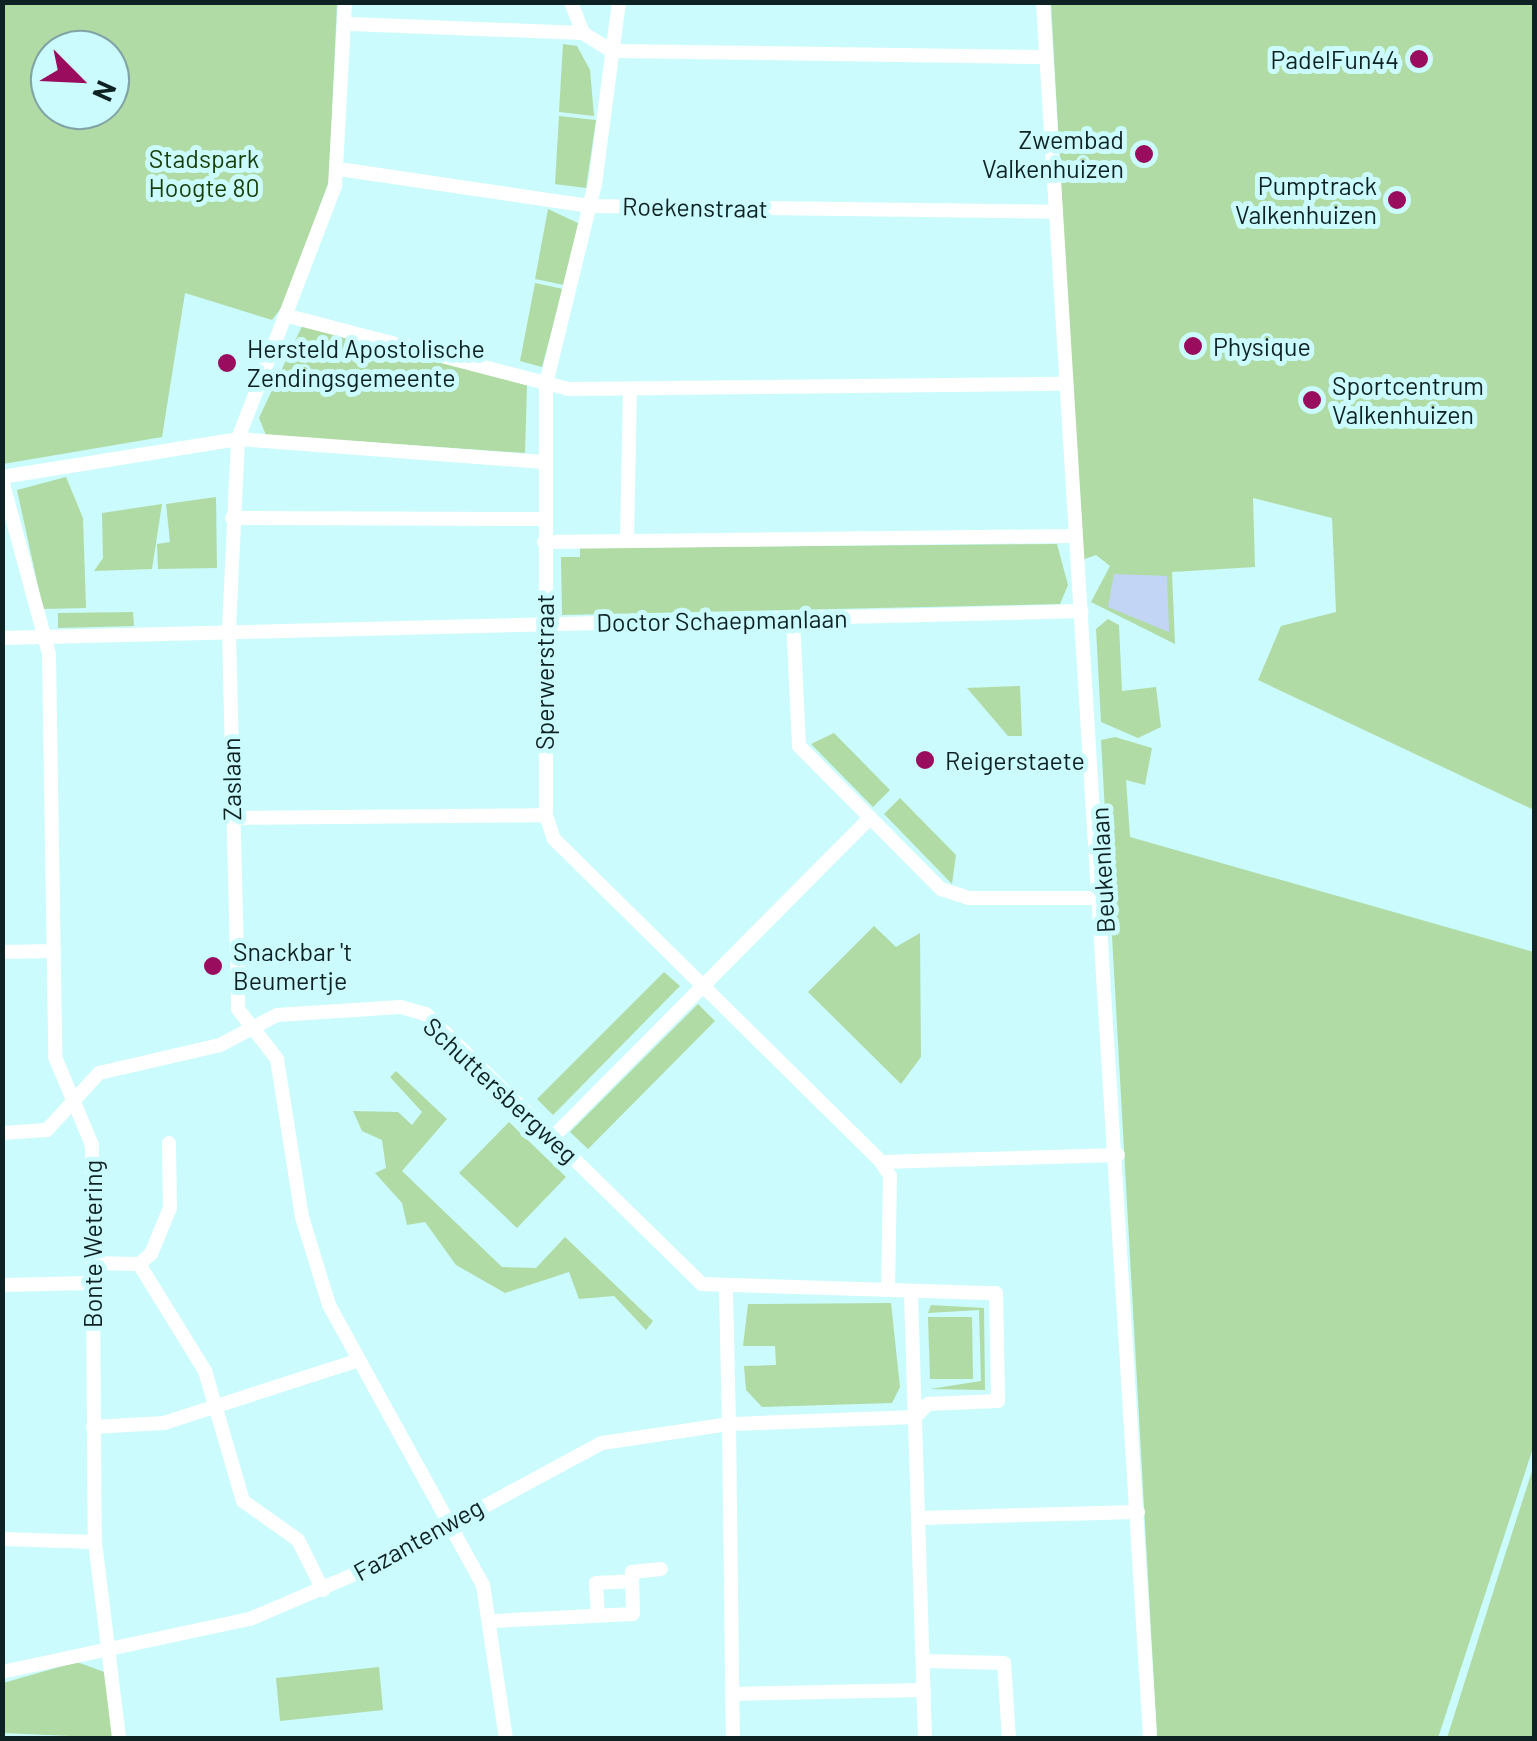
<!DOCTYPE html>
<html>
<head>
<meta charset="utf-8">
<style>
  body { margin:0 }
  #map { position:relative; width:1537px; height:1741px; overflow:hidden; background:#cbfbfd; font-family:Barlow,sans-serif }
  div>[style] { position:absolute }
  [style*='--x'] { left:calc(var(--x)*1px); top:calc(var(--y)*1px); width:calc(var(--w)*1px); rotate:calc(var(--a)*1deg) }
  .green>* { inset:0; background:#b0dba5 }
  .water>* { inset:0; background:#c2d5f5 }
  .street>* { height:14px; margin:-7px; padding:0 7px; transform-origin:7px; border-radius:7px; background:#fff }
  .dots>* { width:28px; height:28px; translate:-50% -50%; box-sizing:border-box; border:5px solid #cbfbfd; border-radius:50% }
  span { translate:-50% -50%; white-space:nowrap; text-align:center; line-height:1.15; -webkit-text-stroke:10px #cbfbfd; paint-order:stroke }
  .poi-label { font-size:25px; color:#0f2223 }
  .right { translate:-100% -50%; text-align:right }
  .left { translate:0 -50%; text-align:left }
  .park-label { font-size:25px; color:#163e09 }
  .street-label { font-size:25px; color:#0f2223 }
  .frame { position:absolute; inset:0; border:5px solid #0f2223; pointer-events:none }
  .north { position:absolute; left:30px; top:30px; width:100px; height:100px; box-sizing:border-box; background:#cbfbfd; border:2px solid #80a4a6; border-radius:50%; rotate:114deg; font-size:28px; font-weight:700; line-height:40px; text-align:center; color:#0f2223 }
  .north::after { content:''; display:block; margin:auto; width:35px; height:45px; background:#990c5e; clip-path:polygon(50% 0,100% 100%,50% 72%,0 100%) }
</style>
</head>
<body>
<div id="map">
  <div class="green">
    <i style="clip-path:polygon(evenodd,2px 3px,337px 3px,329px 181px,284px 304px,272px 320px,185px 293px,162px 437px,3px 464px,2px 3px,50px 50px,110px 50px,110px 110px,50px 110px,50px 50px)"></i>
    <i style="clip-path:polygon(1051px 3px,1534px 3px,1534px 810px,1258px 680px,1281px 626px,1336px 612px,1332px 518px,1253px 498px,1255px 567px,1172px 572px,1175px 644px,1091px 602px,1110px 566px,1096px 555px,1082px 560px)"></i>
    <i style="clip-path:polygon(563px 44px,577px 46px,590px 70px,594px 116px,559px 112px)"></i>
    <i style="clip-path:polygon(559px 116px,596px 120px,586px 188px,555px 184px)"></i>
    <i style="clip-path:polygon(548px 209px,580px 224px,564px 285px,535px 279px)"></i>
    <i style="clip-path:polygon(535px 283px,563px 289px,542px 367px,520px 361px)"></i>
    <i style="clip-path:polygon(302px 326px,527px 385px,525px 453px,266px 435px,259px 418px)"></i>
    <i style="clip-path:polygon(66px 477px,83px 518px,86px 608px,43px 609px,17px 490px)"></i>
    <i style="clip-path:polygon(216px 497px,217px 568px,158px 569px,157px 544px,170px 542px,166px 504px)"></i>
    <i style="clip-path:polygon(162px 504px,152px 569px,94px 571px,103px 558px,102px 513px)"></i>
    <i style="clip-path:polygon(1057px 544px,1068px 585px,1060px 604px,562px 615px,561px 557px,580px 557px,580px 548px)"></i>
    <i style="clip-path:polygon(133px 612px,134px 626px,58px 628px,58px 613px)"></i>
    <i style="clip-path:polygon(1108px 619px,1119px 625px,1122px 691px,1156px 687px,1161px 727px,1138px 738px,1101px 722px,1096px 629px)"></i>
    <i style="clip-path:polygon(1020px 686px,1022px 736px,1008px 736px,967px 688px)"></i>
    <i style="clip-path:polygon(834px 733px,890px 790px,873px 807px,811px 744px)"></i>
    <i style="clip-path:polygon(1115px 737px,1152px 748px,1145px 785px,1126px 780px,1130px 837px,1534px 952px,1534px 1445px,1438px 1738px,1157px 1738px,1101px 740px)"></i>
    <i style="clip-path:polygon(900px 798px,956px 855px,952px 884px,884px 814px)"></i>
    <i style="clip-path:polygon(874px 926px,896px 947px,920px 933px,921px 1057px,901px 1084px,808px 992px)"></i>
    <i style="clip-path:polygon(664px 972px,680px 986px,553px 1115px,537px 1099px)"></i>
    <i style="clip-path:polygon(698px 1004px,715px 1021px,588px 1149px,570px 1132px)"></i>
    <i style="clip-path:polygon(396px 1071px,447px 1119px,402px 1171px,502px 1267px,536px 1268px,565px 1237px,653px 1321px,646px 1330px,614px 1296px,579px 1299px,569px 1272px,505px 1293px,456px 1265px,425px 1222px,407px 1225px,402px 1203px,375px 1173px,386px 1168px,382px 1140px,362px 1131px,353px 1111px,398px 1112px,412px 1125px,422px 1112px,390px 1077px)"></i>
    <i style="clip-path:polygon(509px 1122px,566px 1177px,517px 1228px,459px 1173px)"></i>
    <i style="clip-path:polygon(891px 1303px,900px 1387px,892px 1403px,762px 1407px,746px 1390px,744px 1366px,776px 1365px,775px 1346px,743px 1346px,748px 1304px)"></i>
    <i style="clip-path:polygon(931px 1305px,984px 1308px,985px 1390px,930px 1389px,981px 1381px,979px 1310px,928px 1313px)"></i>
    <i style="clip-path:polygon(928px 1317px,972px 1317px,973px 1379px,930px 1379px)"></i>
    <i style="clip-path:polygon(1534px 1465px,1534px 1738px,1447px 1738px,1495px 1586px)"></i>
    <i style="clip-path:polygon(77px 1662px,104px 1672px,116px 1738px,3px 1733px,3px 1683px)"></i>
    <i style="clip-path:polygon(379px 1667px,383px 1710px,280px 1721px,276px 1678px)"></i>
  </div>
  <div class="water">
    <i style="clip-path:polygon(1114px 574px,1167px 576px,1169px 632px,1108px 607px)"></i>
  </div>
  <div class="street">
    <i style="--x:345;--y:2;--w:184;--a:93.1"></i>
    <i style="--x:335;--y:186;--w:271;--a:111"></i>
    <i style="--x:238;--y:439;--w:193;--a:92.7"></i>
    <i style="--x:229;--y:632;--w:377;--a:88.6"></i>
    <i style="--x:238;--y:1009;--w:63;--a:52"></i>
    <i style="--x:277;--y:1059;--w:160;--a:81"></i>
    <i style="--x:302;--y:1217;--w:92;--a:72.9"></i>
    <i style="--x:329;--y:1305;--w:320;--a:61.2"></i>
    <i style="--x:483;--y:1585;--w:155;--a:81.5"></i>
    <i style="--x:571;--y:2;--w:33;--a:69"></i>
    <i style="--x:583;--y:33;--w:34;--a:32"></i>
    <i style="--x:619;--y:2;--w:184;--a:97.5"></i>
    <i style="--x:595;--y:184;--w:206;--a:103.8"></i>
    <i style="--x:546;--y:384;--w:431;--a:90"></i>
    <i style="--x:546;--y:815;--w:25;--a:72"></i>
    <i style="--x:554;--y:839;--w:460;--a:44.6"></i>
    <i style="--x:881;--y:1162;--w:17;--a:57"></i>
    <i style="--x:890;--y:1176;--w:110;--a:91"></i>
    <i style="--x:1043;--y:2;--w:1739;--a:86.47"></i>
    <i style="--x:350;--y:24;--w:233;--a:2.2"></i>
    <i style="--x:612;--y:51;--w:434;--a:0.8"></i>
    <i style="--x:339;--y:169;--w:254;--a:8.4"></i>
    <i style="--x:590;--y:206;--w:464;--a:0.7"></i>
    <i style="--x:288;--y:316;--w:290;--a:14.6"></i>
    <i style="--x:569;--y:389;--w:495;--a:-0.6"></i>
    <i style="--x:2;--y:477;--w:239;--a:-9.1"></i>
    <i style="--x:238;--y:439;--w:306;--a:4.3"></i>
    <i style="--x:2;--y:480;--w:180;--a:74.9"></i>
    <i style="--x:49;--y:654;--w:403;--a:89.1"></i>
    <i style="--x:55;--y:1057;--w:95;--a:67.2"></i>
    <i style="--x:92;--y:1145;--w:397;--a:89.6"></i>
    <i style="--x:95;--y:1542;--w:197;--a:83"></i>
    <i style="--x:232;--y:518;--w:311;--a:0.2"></i>
    <i style="--x:627;--y:541;--w:152;--a:-88.9"></i>
    <i style="--x:544;--y:542;--w:528;--a:-0.65"></i>
    <i style="--x:793;--y:619;--w:127;--a:87.3"></i>
    <i style="--x:799;--y:746;--w:202;--a:45.2"></i>
    <i style="--x:941;--y:889;--w:28;--a:18"></i>
    <i style="--x:968;--y:898;--w:135;--a:0"></i>
    <i style="--x:2;--y:638;--w:1080;--a:-1.43"></i>
    <i style="--x:232;--y:818;--w:314;--a:-0.5"></i>
    <i style="--x:2;--y:952;--w:52;--a:-1.1"></i>
    <i style="--x:2;--y:1133;--w:45;--a:-3.8"></i>
    <i style="--x:47;--y:1130;--w:77;--a:-47.6"></i>
    <i style="--x:99;--y:1073;--w:124;--a:-13"></i>
    <i style="--x:220;--y:1045;--w:64;--a:-27.8"></i>
    <i style="--x:277;--y:1015;--w:124;--a:-3.7"></i>
    <i style="--x:401;--y:1007;--w:26;--a:16"></i>
    <i style="--x:426;--y:1014;--w:386;--a:44.4"></i>
    <i style="--x:702;--y:1284;--w:294;--a:1.8"></i>
    <i style="--x:996;--y:1293;--w:108;--a:88.9"></i>
    <i style="--x:998;--y:1401;--w:70;--a:177.5"></i>
    <i style="--x:928;--y:1404;--w:18;--a:135"></i>
    <i style="--x:915;--y:1417;--w:186;--a:177.8"></i>
    <i style="--x:729;--y:1424;--w:135;--a:-91.3"></i>
    <i style="--x:553;--y:1137;--w:450;--a:-45.2"></i>
    <i style="--x:881;--y:1162;--w:237;--a:-1.7"></i>
    <i style="--x:92;--y:1263;--w:47;--a:1.2"></i>
    <i style="--x:139;--y:1264;--w:16;--a:-40"></i>
    <i style="--x:151;--y:1254;--w:50;--a:-67.6"></i>
    <i style="--x:170;--y:1208;--w:65;--a:-90.9"></i>
    <i style="--x:139;--y:1264;--w:126;--a:58.3"></i>
    <i style="--x:205;--y:1371;--w:135;--a:73.7"></i>
    <i style="--x:243;--y:1501;--w:67;--a:35.3"></i>
    <i style="--x:298;--y:1540;--w:56;--a:63.4"></i>
    <i style="--x:2;--y:1285;--w:89;--a:-1.3"></i>
    <i style="--x:911;--y:1294;--w:444;--a:88.2"></i>
    <i style="--x:93;--y:1427;--w:71;--a:-3.2"></i>
    <i style="--x:164;--y:1423;--w:199;--a:-17.9"></i>
    <i style="--x:919;--y:1518;--w:219;--a:-1.6"></i>
    <i style="--x:2;--y:1539;--w:93;--a:1.8"></i>
    <i style="--x:598;--y:1615;--w:32;--a:-94"></i>
    <i style="--x:596;--y:1583;--w:36;--a:-3"></i>
    <i style="--x:494;--y:1621;--w:139;--a:-2.9"></i>
    <i style="--x:633;--y:1614;--w:42;--a:-91.4"></i>
    <i style="--x:632;--y:1572;--w:29;--a:-6"></i>
    <i style="--x:924;--y:1661;--w:80;--a:1.4"></i>
    <i style="--x:1004;--y:1663;--w:75;--a:86.2"></i>
    <i style="--x:2;--y:1672;--w:254;--a:-12.1"></i>
    <i style="--x:250;--y:1619;--w:137;--a:-23.2"></i>
    <i style="--x:376;--y:1565;--w:257;--a:-28.4"></i>
    <i style="--x:602;--y:1443;--w:128;--a:-8.5"></i>
    <i style="--x:729;--y:1424;--w:314;--a:89.3"></i>
    <i style="--x:732;--y:1694;--w:192;--a:-1.2"></i>
  </div>
  <div class="dots">
    <i style="left:1419px;top:59px;background:#990c5e"></i>
    <i style="left:1144px;top:154px;background:#990c5e"></i>
    <i style="left:1397px;top:200px;background:#990c5e"></i>
    <i style="left:1193px;top:346px;background:#990c5e"></i>
    <i style="left:227px;top:363px;background:#990c5e"></i>
    <i style="left:1312px;top:400px;background:#990c5e"></i>
    <i style="left:925px;top:760px;background:#990c5e"></i>
    <i style="left:213px;top:966px;background:#990c5e"></i>
  </div>
  <div class="poi-label">
    <span class="right" style="left:1399px;top:59px">PadelFun44</span>
    <span class="right" style="left:1124px;top:154px">Zwembad<br>Valkenhuizen</span>
    <span class="right" style="left:1377px;top:200px">Pumptrack<br>Valkenhuizen</span>
    <span class="left" style="left:1213px;top:346px">Physique</span>
    <span class="left" style="left:247px;top:363px">Hersteld Apostolische<br>Zendingsgemeente</span>
    <span class="left" style="left:1332px;top:400px">Sportcentrum<br>Valkenhuizen</span>
    <span class="left" style="left:945px;top:760px">Reigerstaete</span>
    <span class="left" style="left:233px;top:966px">Snackbar 't<br>Beumertje</span>
  </div>
  <div class="park-label">
    <span style="left:204px;top:173px">Stadspark<br>Hoogte 80</span>
  </div>
  <div class="street-label">
    <span style="left:695px;top:207px;rotate:1deg">Roekenstraat</span>
    <span style="left:722px;top:620px;rotate:-1deg">Doctor Schaepmanlaan</span>
    <span style="left:544px;top:672px;rotate:-90deg">Sperwerstraat</span>
    <span style="left:231px;top:779px;rotate:-91deg">Zaslaan</span>
    <span style="left:1102px;top:870px;rotate:-93deg">Beukenlaan</span>
    <span style="left:501px;top:1090px;rotate:43deg">Schuttersbergweg</span>
    <span style="left:92px;top:1244px;rotate:-90deg">Bonte Wetering</span>
    <span style="left:418px;top:1539px;rotate:-29deg">Fazantenweg</span>
  </div>
  <div class="frame"></div>
  <div class="north">N</div>
</div>
</body>
</html>
